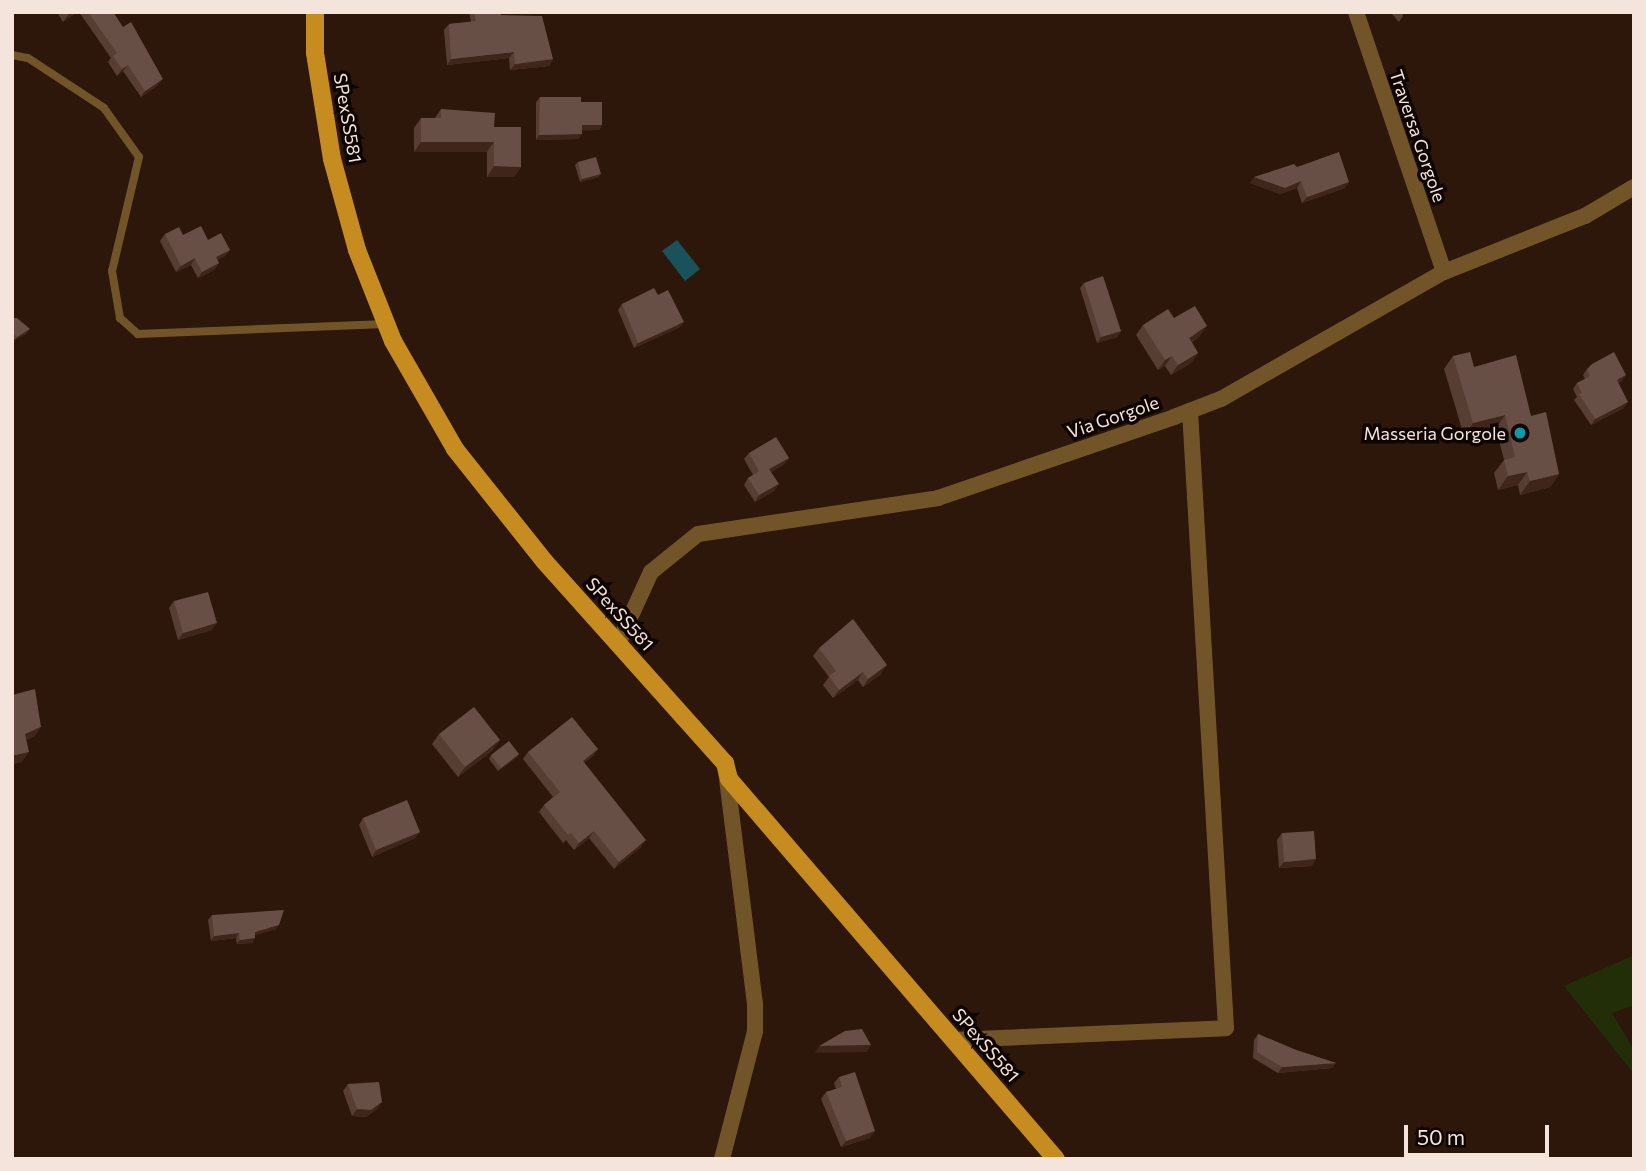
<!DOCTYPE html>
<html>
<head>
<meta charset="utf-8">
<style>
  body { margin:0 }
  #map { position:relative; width:1646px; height:1171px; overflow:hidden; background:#2d160a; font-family:Commissioner,sans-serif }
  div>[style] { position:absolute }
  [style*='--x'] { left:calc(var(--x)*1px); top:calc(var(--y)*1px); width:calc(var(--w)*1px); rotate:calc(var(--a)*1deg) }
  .green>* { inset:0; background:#222e07 }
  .water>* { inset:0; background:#1a525b }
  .service>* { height:8px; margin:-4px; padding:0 4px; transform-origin:4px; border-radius:4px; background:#715529 }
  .minor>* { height:16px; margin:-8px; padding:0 8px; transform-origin:8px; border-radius:8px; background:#715529 }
  .primary>* { height:18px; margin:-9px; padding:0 9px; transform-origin:9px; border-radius:9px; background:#c68c1f }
  .wall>* { inset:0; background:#573e33 }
  .shaded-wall>* { inset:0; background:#3f261b }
  .building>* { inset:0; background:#684f45 }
  .dots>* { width:19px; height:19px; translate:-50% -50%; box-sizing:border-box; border:4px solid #0e0502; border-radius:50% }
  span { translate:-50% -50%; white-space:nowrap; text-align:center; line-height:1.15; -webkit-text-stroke:7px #0e0502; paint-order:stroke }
  .street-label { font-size:18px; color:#f5e4dc }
  .poi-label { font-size:18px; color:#f5e4dc }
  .right { translate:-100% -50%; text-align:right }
  .frame { position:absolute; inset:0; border:14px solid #f5e4dc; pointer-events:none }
  .scale { position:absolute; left:1404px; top:1125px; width:145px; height:32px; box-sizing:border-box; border:4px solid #f5e4dc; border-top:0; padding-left:9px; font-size:21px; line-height:24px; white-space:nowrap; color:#f5e4dc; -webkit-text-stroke:5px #0e0502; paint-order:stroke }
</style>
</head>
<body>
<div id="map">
  <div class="green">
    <i style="clip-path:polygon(1634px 955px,1634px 1005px,1612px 1013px,1634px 1050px,1634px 1074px,1564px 986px)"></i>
  </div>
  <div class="water">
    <i style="clip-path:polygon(677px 240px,700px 269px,685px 281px,662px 251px)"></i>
  </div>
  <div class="service">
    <i style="--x:12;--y:55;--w:16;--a:11"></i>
    <i style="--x:28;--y:58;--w:91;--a:33.3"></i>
    <i style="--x:104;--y:108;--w:60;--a:54.5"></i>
    <i style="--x:139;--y:157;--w:117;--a:103.3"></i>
    <i style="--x:112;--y:271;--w:48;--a:80.3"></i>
    <i style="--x:120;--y:318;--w:24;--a:42"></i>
    <i style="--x:138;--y:334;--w:248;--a:-2.3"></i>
  </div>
  <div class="minor">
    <i style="--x:1356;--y:12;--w:274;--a:71.3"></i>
    <i style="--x:618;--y:644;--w:79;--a:-65.4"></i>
    <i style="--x:651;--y:572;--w:60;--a:-39"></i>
    <i style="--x:698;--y:534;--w:243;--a:-8.5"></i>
    <i style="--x:938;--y:498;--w:250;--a:-18.9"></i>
    <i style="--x:1174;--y:417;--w:50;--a:-21"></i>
    <i style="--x:1221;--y:399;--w:257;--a:-29.7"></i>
    <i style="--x:1444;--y:272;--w:152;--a:-21.7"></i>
    <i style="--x:1585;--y:216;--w:57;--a:-30.6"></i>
    <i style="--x:954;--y:1040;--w:272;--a:-2.5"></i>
    <i style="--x:1226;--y:1028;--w:618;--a:-93.34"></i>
    <i style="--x:722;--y:1159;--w:132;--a:-75.5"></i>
    <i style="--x:755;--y:1031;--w:27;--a:-90"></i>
    <i style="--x:755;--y:1004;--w:234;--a:-97.1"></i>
  </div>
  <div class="primary">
    <i style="--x:315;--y:12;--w:41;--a:90"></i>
    <i style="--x:315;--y:53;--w:107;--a:80.9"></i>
    <i style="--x:332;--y:159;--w:94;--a:74.6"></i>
    <i style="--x:357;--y:250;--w:98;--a:68.4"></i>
    <i style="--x:393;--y:341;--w:125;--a:60.1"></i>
    <i style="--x:455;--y:449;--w:144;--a:51.5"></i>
    <i style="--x:545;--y:562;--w:270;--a:48.2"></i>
    <i style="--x:725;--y:763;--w:16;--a:76"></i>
    <i style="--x:729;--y:779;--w:501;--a:49.29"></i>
  </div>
  <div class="wall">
    <i style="clip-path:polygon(57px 12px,77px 12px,63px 22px)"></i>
    <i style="clip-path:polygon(79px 12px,113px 12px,158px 85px,141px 97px,123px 71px,117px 76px,108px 62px,111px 58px)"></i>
    <i style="clip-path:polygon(469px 12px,501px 12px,501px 15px,553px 59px,549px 66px,510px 70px,509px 58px,447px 65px,444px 30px,449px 24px,471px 22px)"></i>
    <i style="clip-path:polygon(1390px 12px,1402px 12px,1403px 16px,1399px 22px)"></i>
    <i style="clip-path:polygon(540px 97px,581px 102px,602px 125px,599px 130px,582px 130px,578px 139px,536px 140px,536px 102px)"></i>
    <i style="clip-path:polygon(441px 109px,494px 127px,521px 167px,514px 177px,487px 177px,487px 152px,414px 152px,414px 128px,421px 118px,435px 118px)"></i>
    <i style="clip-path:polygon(578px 162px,599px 177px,580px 182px,575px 165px)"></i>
    <i style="clip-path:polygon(1297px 167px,1345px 188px,1302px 203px,1297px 188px,1280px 194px,1250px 183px)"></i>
    <i style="clip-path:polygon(165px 234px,183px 235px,208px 240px,230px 250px,225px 256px,217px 260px,219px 263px,214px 270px,198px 278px,191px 265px,176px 272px,160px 241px)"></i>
    <i style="clip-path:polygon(1084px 283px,1121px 331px,1117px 337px,1097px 343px,1080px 288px)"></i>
    <i style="clip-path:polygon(658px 295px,680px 327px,634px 348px,618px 310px,622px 304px)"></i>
    <i style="clip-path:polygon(12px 318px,27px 333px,15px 340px,12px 338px)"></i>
    <i style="clip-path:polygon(1174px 318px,1200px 336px,1192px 342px,1198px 353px,1191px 363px,1171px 375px,1165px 366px,1158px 370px,1136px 335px,1143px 325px)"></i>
    <i style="clip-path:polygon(1453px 356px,1474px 367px,1531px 416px,1559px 474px,1550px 487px,1520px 495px,1518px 485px,1498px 490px,1494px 473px,1504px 460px,1496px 428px,1464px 436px,1444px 369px)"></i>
    <i style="clip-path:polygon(1587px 369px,1622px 381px,1618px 383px,1624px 408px,1591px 425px,1574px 400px,1577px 397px,1573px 389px,1577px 383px,1585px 379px,1583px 375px)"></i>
    <i style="clip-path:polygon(749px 453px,789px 458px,784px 464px,771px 472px,774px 491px,755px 502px,744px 485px,748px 478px,753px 475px,744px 459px)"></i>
    <i style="clip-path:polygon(174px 601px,212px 630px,178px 640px,169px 608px)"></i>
    <i style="clip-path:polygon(819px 648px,881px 674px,863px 687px,858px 680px,833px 698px,823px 685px,829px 677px,813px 656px)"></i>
    <i style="clip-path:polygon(439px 734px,493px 750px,458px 777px,432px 744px)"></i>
    <i style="clip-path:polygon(598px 749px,593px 756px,584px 763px,641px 847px,614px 869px,589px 838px,574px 850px,566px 840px,563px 843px,539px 812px,544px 805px,553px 797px,523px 759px,528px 752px)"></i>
    <i style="clip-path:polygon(519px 754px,517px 757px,498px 771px,489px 759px,491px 755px)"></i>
    <i style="clip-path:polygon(363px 818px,420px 832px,415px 838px,372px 857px,359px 825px)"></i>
    <i style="clip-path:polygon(1282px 833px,1312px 866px,1279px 868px,1277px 840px)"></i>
    <i style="clip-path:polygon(212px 915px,276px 929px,255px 935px,252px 943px,237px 944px,236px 938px,211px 941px,208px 920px)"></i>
    <i style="clip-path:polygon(1258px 1034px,1296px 1050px,1336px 1063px,1332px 1068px,1278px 1073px,1253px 1058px,1254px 1040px)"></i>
    <i style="clip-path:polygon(839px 1077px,870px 1138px,841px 1147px,821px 1099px,826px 1092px,836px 1089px,834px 1083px)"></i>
    <i style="clip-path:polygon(348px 1084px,377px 1109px,366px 1117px,352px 1116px,343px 1091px)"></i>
  </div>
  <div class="shaded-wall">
    <i style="clip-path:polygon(72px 12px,77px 12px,63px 22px,68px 15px)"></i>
    <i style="clip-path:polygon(514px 52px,509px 58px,447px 65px,451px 59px)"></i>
    <i style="clip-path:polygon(553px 59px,549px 66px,510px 70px,515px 64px)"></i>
    <i style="clip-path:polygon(128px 65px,123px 71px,117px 76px,122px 69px)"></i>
    <i style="clip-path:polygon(163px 79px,158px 85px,141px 97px,145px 91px)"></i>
    <i style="clip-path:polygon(582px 125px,602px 125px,599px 130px,578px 131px)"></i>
    <i style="clip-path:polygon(582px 134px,578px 139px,536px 140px,539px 135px)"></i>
    <i style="clip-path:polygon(421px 142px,494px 142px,487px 152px,414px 152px)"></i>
    <i style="clip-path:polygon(494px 166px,521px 167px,514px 177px,487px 177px)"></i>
    <i style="clip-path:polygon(601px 174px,599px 177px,580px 182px,582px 179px)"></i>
    <i style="clip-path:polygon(1254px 177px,1301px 181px,1297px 188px,1280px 194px,1250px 183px)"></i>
    <i style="clip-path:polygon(1349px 182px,1345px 188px,1302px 203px,1307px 197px)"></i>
    <i style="clip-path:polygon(230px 250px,225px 256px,211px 263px,216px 257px)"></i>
    <i style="clip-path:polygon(195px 258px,191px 265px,176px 272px,181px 266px)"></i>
    <i style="clip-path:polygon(219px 263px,214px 270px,198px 278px,202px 272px)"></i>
    <i style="clip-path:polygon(684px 322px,680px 327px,634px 348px,638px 343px)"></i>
    <i style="clip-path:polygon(1207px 326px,1200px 336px,1182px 348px,1189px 338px)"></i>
    <i style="clip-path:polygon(30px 329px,27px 333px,15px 340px,17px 337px)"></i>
    <i style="clip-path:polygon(1121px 331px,1117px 337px,1097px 343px,1101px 337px)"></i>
    <i style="clip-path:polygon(1198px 353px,1191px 363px,1171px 375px,1178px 365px)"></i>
    <i style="clip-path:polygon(1172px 356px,1165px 366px,1158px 370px,1165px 360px)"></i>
    <i style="clip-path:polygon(1626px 375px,1622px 381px,1613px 386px,1617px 380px)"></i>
    <i style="clip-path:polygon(1628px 402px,1624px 408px,1591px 425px,1595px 419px)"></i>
    <i style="clip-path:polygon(1505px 415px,1496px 428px,1464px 436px,1473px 423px)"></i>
    <i style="clip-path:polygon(789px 458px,784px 464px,764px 476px,769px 469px)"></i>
    <i style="clip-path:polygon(1527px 472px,1518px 485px,1498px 490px,1508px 476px)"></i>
    <i style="clip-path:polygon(1559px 474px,1550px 487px,1520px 495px,1530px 481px)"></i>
    <i style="clip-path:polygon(779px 484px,774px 491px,755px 502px,759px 495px)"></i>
    <i style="clip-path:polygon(217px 623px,212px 630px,178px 640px,183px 633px)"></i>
    <i style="clip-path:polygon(887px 665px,881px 674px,863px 687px,868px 679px)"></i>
    <i style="clip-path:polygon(863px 672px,858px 680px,833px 698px,839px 690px)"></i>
    <i style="clip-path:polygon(41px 727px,34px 737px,18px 744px,25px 734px)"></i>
    <i style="clip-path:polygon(500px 740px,493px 750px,458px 777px,465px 767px)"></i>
    <i style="clip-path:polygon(598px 749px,593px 756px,578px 768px,583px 761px)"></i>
    <i style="clip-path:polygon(29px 752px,22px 762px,12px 765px,12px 756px)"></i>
    <i style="clip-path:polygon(519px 754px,517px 757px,498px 771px,501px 768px)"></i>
    <i style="clip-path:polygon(594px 831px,589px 838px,574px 850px,579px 843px)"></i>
    <i style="clip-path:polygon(420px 832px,415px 838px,372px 857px,376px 850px)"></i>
    <i style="clip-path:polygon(646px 840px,641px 847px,614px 869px,619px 862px)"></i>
    <i style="clip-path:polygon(1316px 859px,1312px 866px,1279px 868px,1284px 862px)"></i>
    <i style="clip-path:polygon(279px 925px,276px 929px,252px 936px,255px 932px)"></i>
    <i style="clip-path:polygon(239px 933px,236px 938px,211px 941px,214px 936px)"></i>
    <i style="clip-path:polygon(255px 938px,252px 943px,237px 944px,240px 940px)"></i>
    <i style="clip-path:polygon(871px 1045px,867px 1052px,815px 1053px,819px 1046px)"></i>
    <i style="clip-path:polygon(1336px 1063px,1332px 1068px,1278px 1073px,1282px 1067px)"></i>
    <i style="clip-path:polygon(382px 1102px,377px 1109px,366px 1117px,352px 1116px,357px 1109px)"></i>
    <i style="clip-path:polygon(875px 1131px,870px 1138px,841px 1147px,846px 1141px)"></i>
  </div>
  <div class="building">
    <i style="clip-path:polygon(88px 12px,113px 12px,123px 27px,131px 22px,163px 79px,145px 91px,128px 65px,122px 69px,113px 56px,117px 53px)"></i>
    <i style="clip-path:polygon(474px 12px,501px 12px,501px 15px,542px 16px,553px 59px,515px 64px,514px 52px,451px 59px,449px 24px,476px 21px)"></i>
    <i style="clip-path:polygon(540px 97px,581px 97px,581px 102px,602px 102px,602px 125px,582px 125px,582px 134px,539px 135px)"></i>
    <i style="clip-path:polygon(441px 109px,495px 113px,494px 127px,521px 127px,521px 167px,494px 166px,494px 142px,421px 142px,421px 118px,441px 118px)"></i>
    <i style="clip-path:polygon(1339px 152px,1349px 182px,1307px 197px,1301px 181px,1285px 188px,1254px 177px,1294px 164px,1297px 167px)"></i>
    <i style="clip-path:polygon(596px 157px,601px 174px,582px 179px,578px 162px)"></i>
    <i style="clip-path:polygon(201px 226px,208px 240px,221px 233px,230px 250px,216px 257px,219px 263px,202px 272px,195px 258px,181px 266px,165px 234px,179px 227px,183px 235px)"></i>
    <i style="clip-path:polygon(1103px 276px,1121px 331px,1101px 337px,1084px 283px)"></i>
    <i style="clip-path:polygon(654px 288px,658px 295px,668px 290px,684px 322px,638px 343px,622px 304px)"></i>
    <i style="clip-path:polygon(1195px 306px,1207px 326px,1189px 338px,1198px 353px,1178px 365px,1172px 356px,1165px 360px,1143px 325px,1168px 309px,1174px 318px)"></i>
    <i style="clip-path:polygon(12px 318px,17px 318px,30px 329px,17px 337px,12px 333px)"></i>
    <i style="clip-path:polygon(1470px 352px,1474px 367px,1516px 355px,1531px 416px,1546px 412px,1559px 474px,1530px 481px,1527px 472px,1508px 476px,1504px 460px,1515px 457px,1505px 415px,1473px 423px,1453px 356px)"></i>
    <i style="clip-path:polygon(1614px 352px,1626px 375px,1617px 380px,1628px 402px,1595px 419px,1579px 394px,1582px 393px,1577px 383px,1590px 376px,1587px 369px,1592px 364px)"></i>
    <i style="clip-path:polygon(776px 437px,789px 458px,769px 469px,779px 484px,759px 495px,748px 478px,759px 471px,749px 453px)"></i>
    <i style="clip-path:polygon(208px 592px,217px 623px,183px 633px,174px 601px)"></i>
    <i style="clip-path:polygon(853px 619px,887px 665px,868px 679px,863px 672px,839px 690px,829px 676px,836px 671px,819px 648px)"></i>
    <i style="clip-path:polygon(35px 689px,41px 727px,25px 734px,29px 752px,12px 756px,12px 695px)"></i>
    <i style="clip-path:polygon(474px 707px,500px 740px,465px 767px,439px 734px)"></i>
    <i style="clip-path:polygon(572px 717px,598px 749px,583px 761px,646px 840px,619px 862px,594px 831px,579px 843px,571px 833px,568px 835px,544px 805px,560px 792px,528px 752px)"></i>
    <i style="clip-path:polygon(509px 741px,519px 754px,501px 768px,491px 755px)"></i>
    <i style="clip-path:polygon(407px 800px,420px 832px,376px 850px,363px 818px)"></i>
    <i style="clip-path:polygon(1314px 831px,1316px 859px,1284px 862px,1282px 833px)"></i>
    <i style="clip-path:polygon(284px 910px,279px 925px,255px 932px,255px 938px,240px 940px,239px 933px,214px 936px,212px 915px)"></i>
    <i style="clip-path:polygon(862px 1029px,871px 1045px,819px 1046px,845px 1031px)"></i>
    <i style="clip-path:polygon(1258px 1034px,1296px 1050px,1336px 1063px,1282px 1067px,1257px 1052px)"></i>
    <i style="clip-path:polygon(855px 1072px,875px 1131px,846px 1141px,826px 1092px,842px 1087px,839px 1077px)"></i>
    <i style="clip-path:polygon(379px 1082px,382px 1102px,371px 1110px,357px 1109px,348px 1084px)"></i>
  </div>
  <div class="dots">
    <i style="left:1520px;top:433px;background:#0f9aa8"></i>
  </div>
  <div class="street-label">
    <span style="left:348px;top:118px;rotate:80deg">SPexSS581</span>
    <span style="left:1418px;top:136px;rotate:71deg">Traversa Gorgole</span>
    <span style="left:1113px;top:417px;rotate:-19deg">Via Gorgole</span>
    <span style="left:620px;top:614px;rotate:48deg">SPexSS581</span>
    <span style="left:986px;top:1045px;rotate:49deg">SPexSS581</span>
  </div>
  <div class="poi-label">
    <span class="right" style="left:1506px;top:433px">Masseria Gorgole</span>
  </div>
  <div class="frame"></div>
  <div class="scale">50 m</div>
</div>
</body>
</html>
